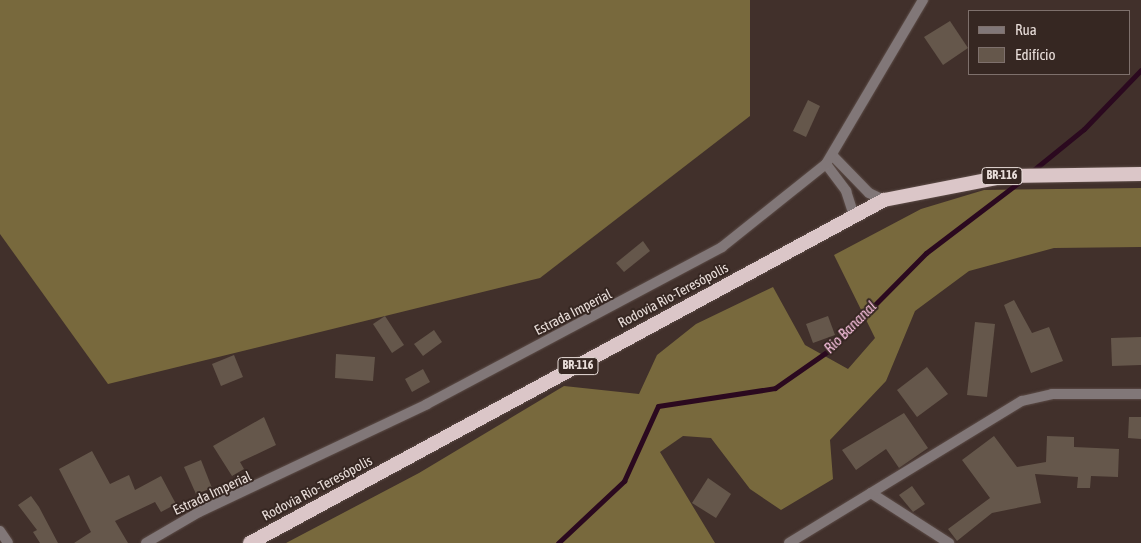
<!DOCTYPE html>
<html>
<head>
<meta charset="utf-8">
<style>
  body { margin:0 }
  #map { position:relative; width:1141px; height:543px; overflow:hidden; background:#41302b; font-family:"Asap Condensed",sans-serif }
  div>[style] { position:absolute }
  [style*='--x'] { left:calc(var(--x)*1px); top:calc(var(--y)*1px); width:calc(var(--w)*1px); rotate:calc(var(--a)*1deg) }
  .forest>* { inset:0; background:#78693d }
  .stream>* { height:5px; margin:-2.5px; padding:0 2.5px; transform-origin:2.5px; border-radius:2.5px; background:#2b091f }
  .building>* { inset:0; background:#65574b }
  .roads { filter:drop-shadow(0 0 1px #5c4c47) drop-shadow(0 0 1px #5c4c47) }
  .minor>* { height:10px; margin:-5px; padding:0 5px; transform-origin:5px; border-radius:5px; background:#817778 }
  .tertiary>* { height:10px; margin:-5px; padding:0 5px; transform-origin:5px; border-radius:5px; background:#817778 }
  .trunk>* { height:14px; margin:-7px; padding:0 7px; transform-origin:7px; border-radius:7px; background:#dbc6c8 }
  span { translate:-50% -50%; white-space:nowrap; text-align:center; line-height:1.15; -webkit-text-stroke:4px #362722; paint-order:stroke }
  .shield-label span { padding:1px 4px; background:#362722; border:1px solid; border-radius:4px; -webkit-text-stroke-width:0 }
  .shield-label { font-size:12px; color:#e9deda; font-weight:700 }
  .street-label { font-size:14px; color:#e9deda }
  .water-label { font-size:15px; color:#fcc3e2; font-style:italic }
  .legend { position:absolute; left:968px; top:10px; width:162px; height:65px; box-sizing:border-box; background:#362722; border:1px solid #7e706c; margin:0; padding:6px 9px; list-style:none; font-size:15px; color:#e9deda }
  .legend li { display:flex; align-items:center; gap:10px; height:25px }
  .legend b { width:25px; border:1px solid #7e706c }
</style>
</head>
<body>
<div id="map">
  <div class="forest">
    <i style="clip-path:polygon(0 0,750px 0,750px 116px,540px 278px,108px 384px,0 234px)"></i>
    <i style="clip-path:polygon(1141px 188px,1141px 247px,1054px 248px,969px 271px,915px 311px,886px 381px,830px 440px,833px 479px,781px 510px,750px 489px,711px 438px,683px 436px,660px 452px,715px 543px,286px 543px,419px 473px,564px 386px,639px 394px,657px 355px,696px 324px,773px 287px,805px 345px,848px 369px,875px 338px,834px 255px,921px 209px,984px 190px)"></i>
  </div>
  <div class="stream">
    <i style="--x:1031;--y:172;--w:68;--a:-39.1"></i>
    <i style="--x:1084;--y:129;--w:82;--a:-46"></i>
    <i style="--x:558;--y:543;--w:91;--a:-43.2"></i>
    <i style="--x:624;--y:481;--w:82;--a:-65.6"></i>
    <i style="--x:658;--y:406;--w:118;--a:-8.7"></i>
    <i style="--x:775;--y:388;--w:68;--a:-34.9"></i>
    <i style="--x:831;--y:349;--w:135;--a:-45.3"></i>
    <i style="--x:926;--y:253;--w:122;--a:-37.3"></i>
  </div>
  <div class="building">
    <i style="clip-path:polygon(950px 21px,968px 48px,943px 65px,924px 37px)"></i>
    <i style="clip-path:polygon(808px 100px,820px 106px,806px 137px,793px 131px)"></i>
    <i style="clip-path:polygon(643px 241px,650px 251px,624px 272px,616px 263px)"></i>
    <i style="clip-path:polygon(1014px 300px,1032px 333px,1049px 327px,1063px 361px,1031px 373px,1004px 305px)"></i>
    <i style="clip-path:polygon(385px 316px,404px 345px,392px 353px,373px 324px)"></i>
    <i style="clip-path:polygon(828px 316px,835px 335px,813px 343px,806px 324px)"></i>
    <i style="clip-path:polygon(975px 322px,995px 324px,987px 397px,967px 395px)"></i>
    <i style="clip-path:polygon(434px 330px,442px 342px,423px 356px,414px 344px)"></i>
    <i style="clip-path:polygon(1141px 337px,1141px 365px,1112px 366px,1111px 338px)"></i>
    <i style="clip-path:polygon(336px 354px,375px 357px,373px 381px,335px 378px)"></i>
    <i style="clip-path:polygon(234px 355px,243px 377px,221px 386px,212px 364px)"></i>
    <i style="clip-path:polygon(927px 367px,948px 394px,917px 417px,897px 390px)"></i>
    <i style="clip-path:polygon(423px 369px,430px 382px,412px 392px,405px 379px)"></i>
    <i style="clip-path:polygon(904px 413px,928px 448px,899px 468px,886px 449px,856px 470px,842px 450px)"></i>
    <i style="clip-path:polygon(264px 417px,276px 445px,240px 462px,244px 469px,232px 476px,213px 446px)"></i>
    <i style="clip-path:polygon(1129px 417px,1141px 417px,1141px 439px,1128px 438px)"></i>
    <i style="clip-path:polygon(994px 436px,1017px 467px,1046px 462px,1047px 436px,1074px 437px,1074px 447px,1119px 449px,1118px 477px,1091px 476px,1090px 488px,1077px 488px,1078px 477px,1035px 474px,1041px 503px,992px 513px,957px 541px,948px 529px,990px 498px,962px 460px)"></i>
    <i style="clip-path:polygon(92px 451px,110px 484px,129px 475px,135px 490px,161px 476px,176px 504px,161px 512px,155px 502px,115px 521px,128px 543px,74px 543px,91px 532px,59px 469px)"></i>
    <i style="clip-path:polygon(201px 460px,212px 488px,196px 494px,184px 467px)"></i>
    <i style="clip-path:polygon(708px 478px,731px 494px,716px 518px,692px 503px)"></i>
    <i style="clip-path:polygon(912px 486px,925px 504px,913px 512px,899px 495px)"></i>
    <i style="clip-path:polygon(31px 496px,39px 507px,58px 543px,40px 543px,33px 532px,37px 530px,18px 505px)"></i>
  </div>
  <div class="roads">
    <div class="minor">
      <i style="--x:832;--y:155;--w:53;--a:45.8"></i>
      <i style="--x:869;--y:193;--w:17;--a:25"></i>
      <i style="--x:826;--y:164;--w:34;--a:53"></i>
      <i style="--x:846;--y:191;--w:25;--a:72"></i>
      <i style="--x:871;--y:493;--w:93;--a:32.7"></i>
      <i style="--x:0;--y:531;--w:14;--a:56"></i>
      <i style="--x:789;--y:543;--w:273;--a:-31.4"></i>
      <i style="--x:1022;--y:401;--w:31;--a:-13"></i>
      <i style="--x:1052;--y:394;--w:89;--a:0"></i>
    </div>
    <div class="tertiary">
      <i style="--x:146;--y:543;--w:61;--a:-30.3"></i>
      <i style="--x:199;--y:512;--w:252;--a:-25.3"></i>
      <i style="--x:427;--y:404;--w:334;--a:-28"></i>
      <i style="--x:722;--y:247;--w:133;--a:-38.6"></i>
      <i style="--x:826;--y:164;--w:191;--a:-59.4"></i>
    </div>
    <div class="trunk">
      <i style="--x:250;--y:543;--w:721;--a:-28.41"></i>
      <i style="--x:884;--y:200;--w:126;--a:-11"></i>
      <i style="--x:1008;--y:176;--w:133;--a:-0.9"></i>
    </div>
  </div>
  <div class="shield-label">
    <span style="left:1002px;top:176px">BR-116</span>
    <span style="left:578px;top:366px">BR-116</span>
  </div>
  <div class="street-label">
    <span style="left:673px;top:295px;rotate:-28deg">Rodovia Rio-Teresópolis</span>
    <span style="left:573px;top:312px;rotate:-27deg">Estrada Imperial</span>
    <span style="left:317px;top:488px;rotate:-28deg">Rodovia Rio-Teresópolis</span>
    <span style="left:212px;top:493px;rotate:-25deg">Estrada Imperial</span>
  </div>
  <div class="water-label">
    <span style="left:850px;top:327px;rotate:-45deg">Rio Bananal</span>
  </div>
  <ul class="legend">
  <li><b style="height:6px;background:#817778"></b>Rua</li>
  <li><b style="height:14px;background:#65574b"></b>Edifício</li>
  </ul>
</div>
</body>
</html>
